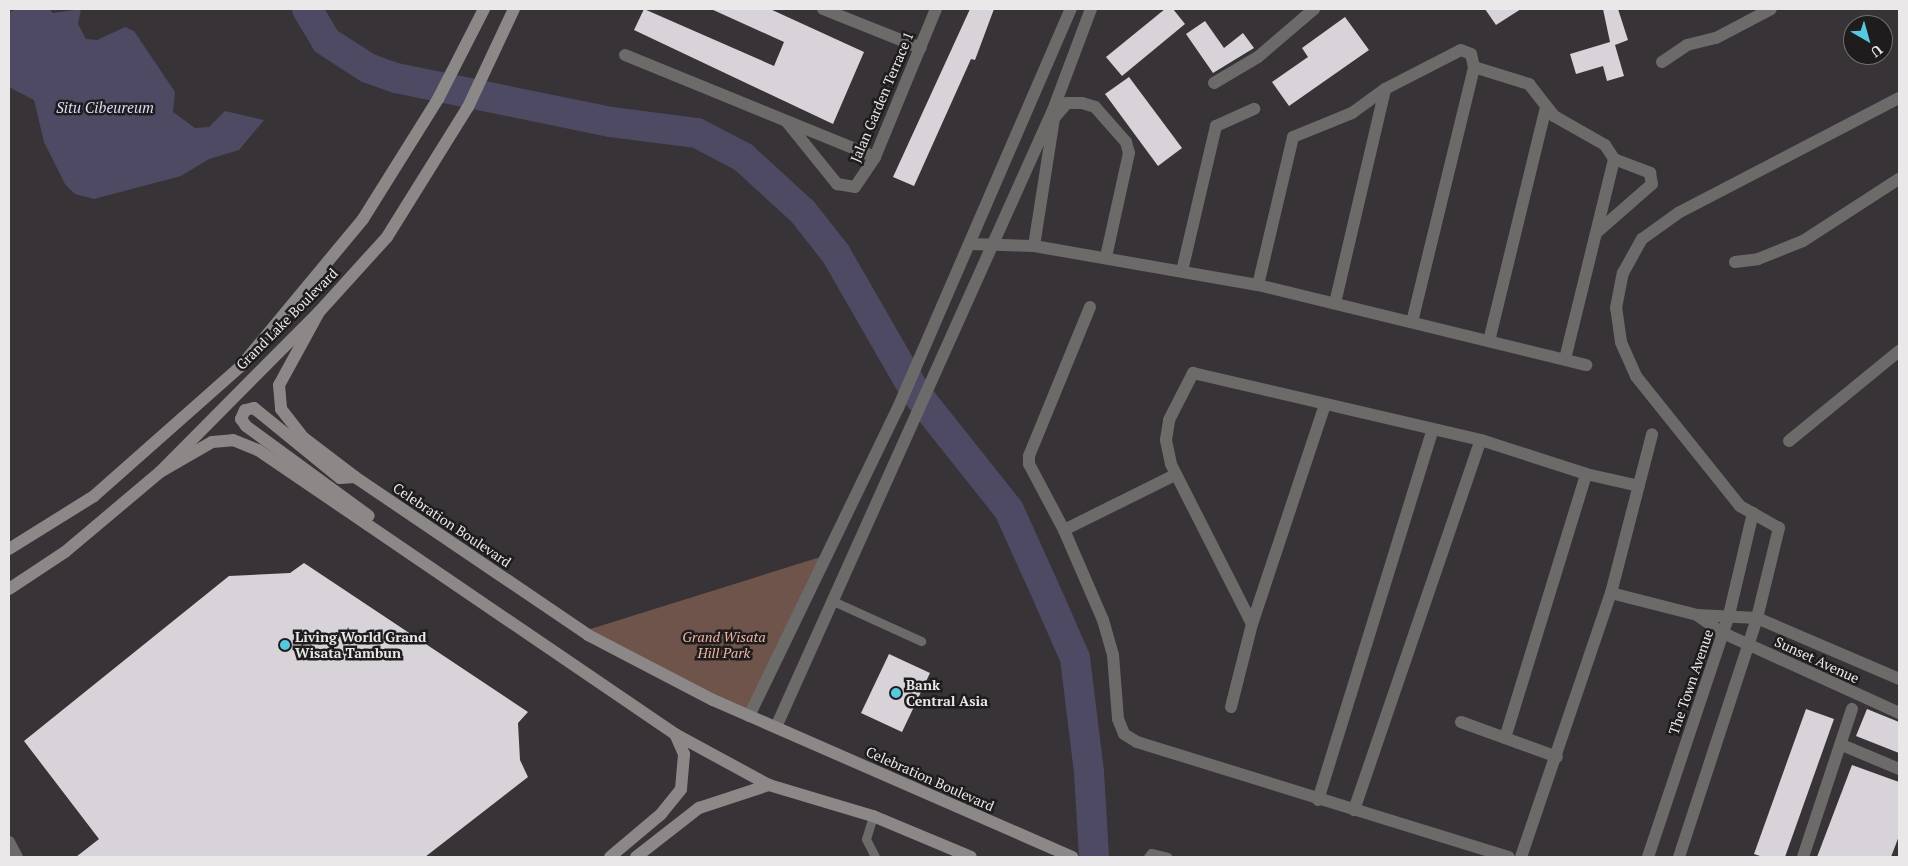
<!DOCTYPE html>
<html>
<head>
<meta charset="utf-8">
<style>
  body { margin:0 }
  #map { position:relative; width:1908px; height:866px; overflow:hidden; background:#383336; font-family:"PT Serif",serif }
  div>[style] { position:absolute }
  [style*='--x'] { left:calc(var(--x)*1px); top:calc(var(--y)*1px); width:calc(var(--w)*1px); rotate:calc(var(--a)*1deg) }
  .green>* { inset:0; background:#6f544c }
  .water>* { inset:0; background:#4e4a64 }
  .river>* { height:30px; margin:-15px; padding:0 15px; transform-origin:15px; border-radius:15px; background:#4e4a64 }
  .building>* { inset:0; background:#d7d3d8 }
  .lane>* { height:9px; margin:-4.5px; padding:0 4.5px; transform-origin:4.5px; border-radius:4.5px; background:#6d6a6a }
  .street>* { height:12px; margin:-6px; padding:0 6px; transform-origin:6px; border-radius:6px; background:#6d6a6a }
  .secondary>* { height:12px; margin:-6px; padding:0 6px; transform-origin:6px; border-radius:6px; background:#8c8888 }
  .dots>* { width:14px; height:14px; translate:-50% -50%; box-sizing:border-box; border:2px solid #1e1c1d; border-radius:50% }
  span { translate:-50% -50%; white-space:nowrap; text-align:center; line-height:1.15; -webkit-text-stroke:5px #1e1c1d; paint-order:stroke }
  .street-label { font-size:14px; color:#ebe8e9 }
  .poi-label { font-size:14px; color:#ebe8e9; font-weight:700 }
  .left { translate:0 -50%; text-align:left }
  .park-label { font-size:14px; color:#f0b5a3; font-style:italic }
  .water-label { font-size:15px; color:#ddd9f9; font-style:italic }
  .frame { position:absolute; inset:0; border:10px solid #ebe8e9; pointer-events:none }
  .north { position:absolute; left:1843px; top:15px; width:50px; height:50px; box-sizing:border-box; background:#1e1c1d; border:1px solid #706e6f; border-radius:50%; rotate:142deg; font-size:14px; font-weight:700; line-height:20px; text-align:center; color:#ebe8e9 }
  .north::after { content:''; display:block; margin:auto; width:18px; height:22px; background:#56c9e0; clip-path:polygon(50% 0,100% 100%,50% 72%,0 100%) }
</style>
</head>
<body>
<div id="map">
  <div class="green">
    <i style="clip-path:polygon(830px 554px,749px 716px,584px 631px)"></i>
  </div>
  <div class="water">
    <i style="clip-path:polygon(17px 9px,49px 9px,53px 13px,81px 9px,78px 24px,86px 39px,97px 40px,125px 27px,134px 31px,175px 92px,173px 112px,195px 128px,209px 127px,225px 111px,264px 120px,239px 150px,209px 159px,181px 176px,94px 199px,75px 194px,65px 184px,44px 142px,34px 100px,9px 87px,9px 12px)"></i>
  </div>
  <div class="river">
    <i style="--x:307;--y:9;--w:37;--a:59"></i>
    <i style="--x:326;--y:41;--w:50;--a:32.7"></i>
    <i style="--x:368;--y:68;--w:30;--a:20"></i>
    <i style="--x:396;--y:78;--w:219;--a:11.6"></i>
    <i style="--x:611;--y:122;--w:87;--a:7.3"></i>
    <i style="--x:697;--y:133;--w:52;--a:27.6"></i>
    <i style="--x:743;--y:157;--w:81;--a:42.5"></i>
    <i style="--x:803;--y:212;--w:53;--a:51.8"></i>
    <i style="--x:836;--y:254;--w:160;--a:60.1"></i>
    <i style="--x:916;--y:393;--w:149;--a:51.5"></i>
    <i style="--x:1009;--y:510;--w:100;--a:65.7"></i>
    <i style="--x:1050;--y:601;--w:62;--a:66.3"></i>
    <i style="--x:1075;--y:658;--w:115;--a:83"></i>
    <i style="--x:1089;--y:772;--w:85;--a:86.6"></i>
  </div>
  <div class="building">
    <i style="clip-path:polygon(644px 9px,774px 66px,784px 42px,711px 9px,770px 9px,864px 52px,833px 124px,634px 30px)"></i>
    <i style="clip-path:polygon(970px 9px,994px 9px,975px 60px,971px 59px,914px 186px,893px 177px)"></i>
    <i style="clip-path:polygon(1165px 9px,1173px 9px,1185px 24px,1122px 76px,1106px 57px)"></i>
    <i style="clip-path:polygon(1485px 9px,1521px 9px,1496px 25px)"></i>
    <i style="clip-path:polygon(1603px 9px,1618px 9px,1628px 40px,1615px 45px,1624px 76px,1607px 81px,1603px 66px,1576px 74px,1570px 54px,1610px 42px)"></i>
    <i style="clip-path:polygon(1345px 17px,1369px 50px,1289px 106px,1272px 82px,1308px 57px,1302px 48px)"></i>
    <i style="clip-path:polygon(1205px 21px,1224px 48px,1243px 33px,1254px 48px,1213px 73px,1186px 34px)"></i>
    <i style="clip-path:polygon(1129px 77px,1182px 148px,1158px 166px,1105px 94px)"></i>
    <i style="clip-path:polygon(304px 563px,528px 712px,518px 723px,520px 760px,528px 777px,425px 857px,76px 857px,99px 839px,24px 741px,229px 576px,290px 573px)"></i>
    <i style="clip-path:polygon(889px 654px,930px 673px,902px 732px,861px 713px)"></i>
    <i style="clip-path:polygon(1806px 709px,1834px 719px,1785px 857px,1763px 857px,1754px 854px)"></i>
    <i style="clip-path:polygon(1867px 709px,1899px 722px,1899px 753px,1856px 736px)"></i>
    <i style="clip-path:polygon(1852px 765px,1899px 782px,1899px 836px,1891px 857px,1817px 857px)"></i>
  </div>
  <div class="lane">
    <i style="--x:833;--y:601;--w:97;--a:24.4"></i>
    <i style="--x:873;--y:816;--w:24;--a:107"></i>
    <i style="--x:866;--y:839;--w:20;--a:63"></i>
    <i style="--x:1148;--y:857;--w:5;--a:-53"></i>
    <i style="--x:1151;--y:853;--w:17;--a:13"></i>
  </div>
  <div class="street">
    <i style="--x:823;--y:9;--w:105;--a:21.7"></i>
    <i style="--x:625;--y:55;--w:270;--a:22.2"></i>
    <i style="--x:1662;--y:62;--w:30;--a:-34"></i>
    <i style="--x:1687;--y:45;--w:30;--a:-14"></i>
    <i style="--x:1716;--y:38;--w:62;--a:-27.8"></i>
    <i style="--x:1214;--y:83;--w:51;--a:-30.6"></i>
    <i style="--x:1258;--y:57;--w:74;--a:-40.6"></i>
    <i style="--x:787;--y:122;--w:80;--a:51.1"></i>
    <i style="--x:837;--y:184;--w:18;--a:9"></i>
    <i style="--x:855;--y:187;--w:36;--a:-56"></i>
    <i style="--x:875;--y:157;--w:160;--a:-67.6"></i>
    <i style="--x:971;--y:244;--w:63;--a:1.8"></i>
    <i style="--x:1034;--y:246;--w:227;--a:9.9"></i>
    <i style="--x:1258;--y:285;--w:338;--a:13.7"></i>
    <i style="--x:1034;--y:246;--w:130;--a:-81.1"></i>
    <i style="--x:1054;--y:118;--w:20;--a:-49"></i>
    <i style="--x:1067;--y:103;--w:15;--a:0"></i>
    <i style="--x:1082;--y:103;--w:14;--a:17"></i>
    <i style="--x:1095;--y:107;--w:47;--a:48.5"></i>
    <i style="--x:1126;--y:142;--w:11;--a:75"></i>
    <i style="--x:1129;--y:153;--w:107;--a:102.5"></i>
    <i style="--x:1735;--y:262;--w:23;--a:-7"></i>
    <i style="--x:1758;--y:259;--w:48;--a:-21.8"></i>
    <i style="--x:1803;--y:241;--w:114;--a:-32.9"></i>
    <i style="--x:1182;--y:271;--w:149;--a:-76.8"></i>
    <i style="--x:1216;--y:126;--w:42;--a:-24.1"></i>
    <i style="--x:1258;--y:285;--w:152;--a:-76.7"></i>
    <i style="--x:1293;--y:137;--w:64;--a:-22.1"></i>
    <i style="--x:1352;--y:113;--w:41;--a:-36"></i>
    <i style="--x:1385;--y:89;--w:85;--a:-27.2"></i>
    <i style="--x:1461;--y:50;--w:11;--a:22"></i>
    <i style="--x:1471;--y:54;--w:13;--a:77"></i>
    <i style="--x:1474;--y:67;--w:58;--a:17.2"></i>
    <i style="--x:1529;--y:84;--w:41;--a:52"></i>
    <i style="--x:1554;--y:116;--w:59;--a:29.6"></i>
    <i style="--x:1605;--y:145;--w:17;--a:57"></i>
    <i style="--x:1614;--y:159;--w:39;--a:21"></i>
    <i style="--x:1650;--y:173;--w:11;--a:80"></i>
    <i style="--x:1652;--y:184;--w:74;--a:138.8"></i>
    <i style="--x:1335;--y:303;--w:220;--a:-76.8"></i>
    <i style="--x:1090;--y:307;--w:161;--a:112.3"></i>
    <i style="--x:1029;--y:456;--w:8;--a:90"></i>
    <i style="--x:1029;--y:464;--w:75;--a:62.1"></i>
    <i style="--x:1064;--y:530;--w:98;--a:66.6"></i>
    <i style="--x:1103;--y:620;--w:36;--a:74"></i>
    <i style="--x:1113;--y:655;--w:64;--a:85.5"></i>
    <i style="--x:1118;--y:719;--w:16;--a:68"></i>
    <i style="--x:1124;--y:734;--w:15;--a:32"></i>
    <i style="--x:1137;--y:742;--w:389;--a:17.2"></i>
    <i style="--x:1412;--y:322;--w:262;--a:-76.3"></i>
    <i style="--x:1489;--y:341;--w:240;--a:-76.3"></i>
    <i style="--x:1565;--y:359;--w:206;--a:-76.2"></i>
    <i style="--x:1789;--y:441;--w:142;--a:-39.3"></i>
    <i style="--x:1064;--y:530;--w:124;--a:-26.4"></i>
    <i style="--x:1611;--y:593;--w:89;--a:14.3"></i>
    <i style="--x:1697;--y:615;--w:60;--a:2.9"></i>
    <i style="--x:1757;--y:618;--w:155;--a:23.2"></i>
    <i style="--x:1697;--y:615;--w:32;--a:35"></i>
    <i style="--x:1723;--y:633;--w:193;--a:24.4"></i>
    <i style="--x:1252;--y:624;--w:179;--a:-116.9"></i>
    <i style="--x:1171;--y:464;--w:25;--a:-102"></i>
    <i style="--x:1166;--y:440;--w:20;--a:-81"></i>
    <i style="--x:1169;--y:420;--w:53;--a:-62.9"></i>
    <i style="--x:1193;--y:373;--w:296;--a:13.1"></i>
    <i style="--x:1481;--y:440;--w:110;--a:17.9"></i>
    <i style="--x:1586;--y:474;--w:54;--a:12.8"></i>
    <i style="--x:1231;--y:707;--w:86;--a:-75.8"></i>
    <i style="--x:1252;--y:624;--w:231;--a:-71.6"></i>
    <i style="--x:749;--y:716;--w:342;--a:-64.2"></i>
    <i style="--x:898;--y:408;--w:435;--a:-66.6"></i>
    <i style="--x:1461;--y:722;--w:102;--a:20"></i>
    <i style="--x:776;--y:727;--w:676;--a:-65.82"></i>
    <i style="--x:1053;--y:110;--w:108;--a:-69.4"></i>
    <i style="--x:1505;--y:738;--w:276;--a:-72.9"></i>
    <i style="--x:1842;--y:745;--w:62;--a:22.8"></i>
    <i style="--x:1318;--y:800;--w:388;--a:-72.8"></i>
    <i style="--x:1354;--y:810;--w:391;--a:-71.1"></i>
    <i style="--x:9;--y:842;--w:17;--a:62"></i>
    <i style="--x:1521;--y:857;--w:279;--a:-71.2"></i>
    <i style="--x:1611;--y:593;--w:164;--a:-75.5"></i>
    <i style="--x:1648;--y:857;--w:255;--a:-71.5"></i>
    <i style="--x:1729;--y:615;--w:105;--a:-76.8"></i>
    <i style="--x:1679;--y:857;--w:251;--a:-71.9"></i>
    <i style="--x:1757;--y:618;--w:93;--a:-76.3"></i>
    <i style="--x:1779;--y:528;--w:45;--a:-150.6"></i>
    <i style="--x:1740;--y:506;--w:166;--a:-128.7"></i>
    <i style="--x:1636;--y:376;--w:37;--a:-114"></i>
    <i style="--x:1621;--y:342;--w:34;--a:-98"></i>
    <i style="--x:1616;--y:308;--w:36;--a:-79"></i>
    <i style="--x:1623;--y:273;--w:39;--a:-61"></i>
    <i style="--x:1642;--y:239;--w:44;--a:-35.8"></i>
    <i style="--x:1678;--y:213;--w:249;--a:-27.5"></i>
    <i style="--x:1803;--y:857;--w:156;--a:-71.7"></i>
  </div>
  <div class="secondary">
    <i style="--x:319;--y:312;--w:83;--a:118.7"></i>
    <i style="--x:279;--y:385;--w:24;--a:85"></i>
    <i style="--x:281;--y:409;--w:37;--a:52"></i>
    <i style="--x:304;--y:438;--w:64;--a:37.4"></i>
    <i style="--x:355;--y:477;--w:282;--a:34.1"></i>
    <i style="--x:588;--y:635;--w:141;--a:27.5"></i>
    <i style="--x:713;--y:700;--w:392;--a:23.6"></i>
    <i style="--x:160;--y:472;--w:60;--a:-30"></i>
    <i style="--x:212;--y:442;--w:21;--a:-5"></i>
    <i style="--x:233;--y:440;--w:27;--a:22"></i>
    <i style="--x:258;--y:450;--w:505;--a:34.26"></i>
    <i style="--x:675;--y:734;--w:107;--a:28.5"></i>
    <i style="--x:769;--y:785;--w:109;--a:16.6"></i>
    <i style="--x:873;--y:816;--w:106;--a:22.7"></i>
    <i style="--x:355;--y:477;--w:15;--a:176"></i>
    <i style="--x:340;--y:478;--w:111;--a:-140.9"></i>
    <i style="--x:254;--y:408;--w:9;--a:167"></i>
    <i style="--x:245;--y:410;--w:10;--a:114"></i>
    <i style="--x:241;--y:419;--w:9;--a:54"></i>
    <i style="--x:246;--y:426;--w:152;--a:36.2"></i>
    <i style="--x:9;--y:549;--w:100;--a:-31.9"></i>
    <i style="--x:94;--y:496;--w:196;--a:-41.5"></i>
    <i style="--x:241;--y:366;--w:191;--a:-50.3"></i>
    <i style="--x:363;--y:219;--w:142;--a:-58"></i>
    <i style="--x:438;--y:99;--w:101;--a:-62.9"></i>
    <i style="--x:9;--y:589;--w:67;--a:-33.5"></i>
    <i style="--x:65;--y:552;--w:124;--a:-40.1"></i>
    <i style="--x:160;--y:472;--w:226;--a:-45.2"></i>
    <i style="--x:319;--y:312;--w:101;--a:-47.8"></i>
    <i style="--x:387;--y:237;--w:153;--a:-58.1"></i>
    <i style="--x:468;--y:107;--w:108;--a:-64.9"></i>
    <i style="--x:610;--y:857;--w:67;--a:-40.1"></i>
    <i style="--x:661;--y:814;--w:32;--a:-51"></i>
    <i style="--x:681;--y:789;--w:35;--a:-85"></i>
    <i style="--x:684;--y:754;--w:22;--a:-114"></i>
    <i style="--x:636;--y:857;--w:80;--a:-37.9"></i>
    <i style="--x:699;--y:808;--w:74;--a:-18.2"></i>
  </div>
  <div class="dots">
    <i style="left:285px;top:645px;background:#56c9e0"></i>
    <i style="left:896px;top:693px;background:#56c9e0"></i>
  </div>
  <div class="street-label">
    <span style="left:882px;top:97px;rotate:-67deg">Jalan Garden Terrace 1</span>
    <span style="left:287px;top:319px;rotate:-45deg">Grand Lake Boulevard</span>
    <span style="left:452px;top:525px;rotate:34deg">Celebration Boulevard</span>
    <span style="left:1817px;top:660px;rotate:25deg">Sunset Avenue</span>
    <span style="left:1691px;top:682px;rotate:-71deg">The Town Avenue</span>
    <span style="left:930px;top:779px;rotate:24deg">Celebration Boulevard</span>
  </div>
  <div class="poi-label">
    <span class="left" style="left:295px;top:645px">Living World Grand<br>Wisata Tambun</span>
    <span class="left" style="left:906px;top:693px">Bank<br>Central Asia</span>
  </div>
  <div class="park-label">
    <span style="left:724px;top:645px">Grand Wisata<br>Hill Park</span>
  </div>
  <div class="water-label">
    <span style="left:105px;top:108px">Situ Cibeureum</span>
  </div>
  <div class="frame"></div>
  <div class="north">U</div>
</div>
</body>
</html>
